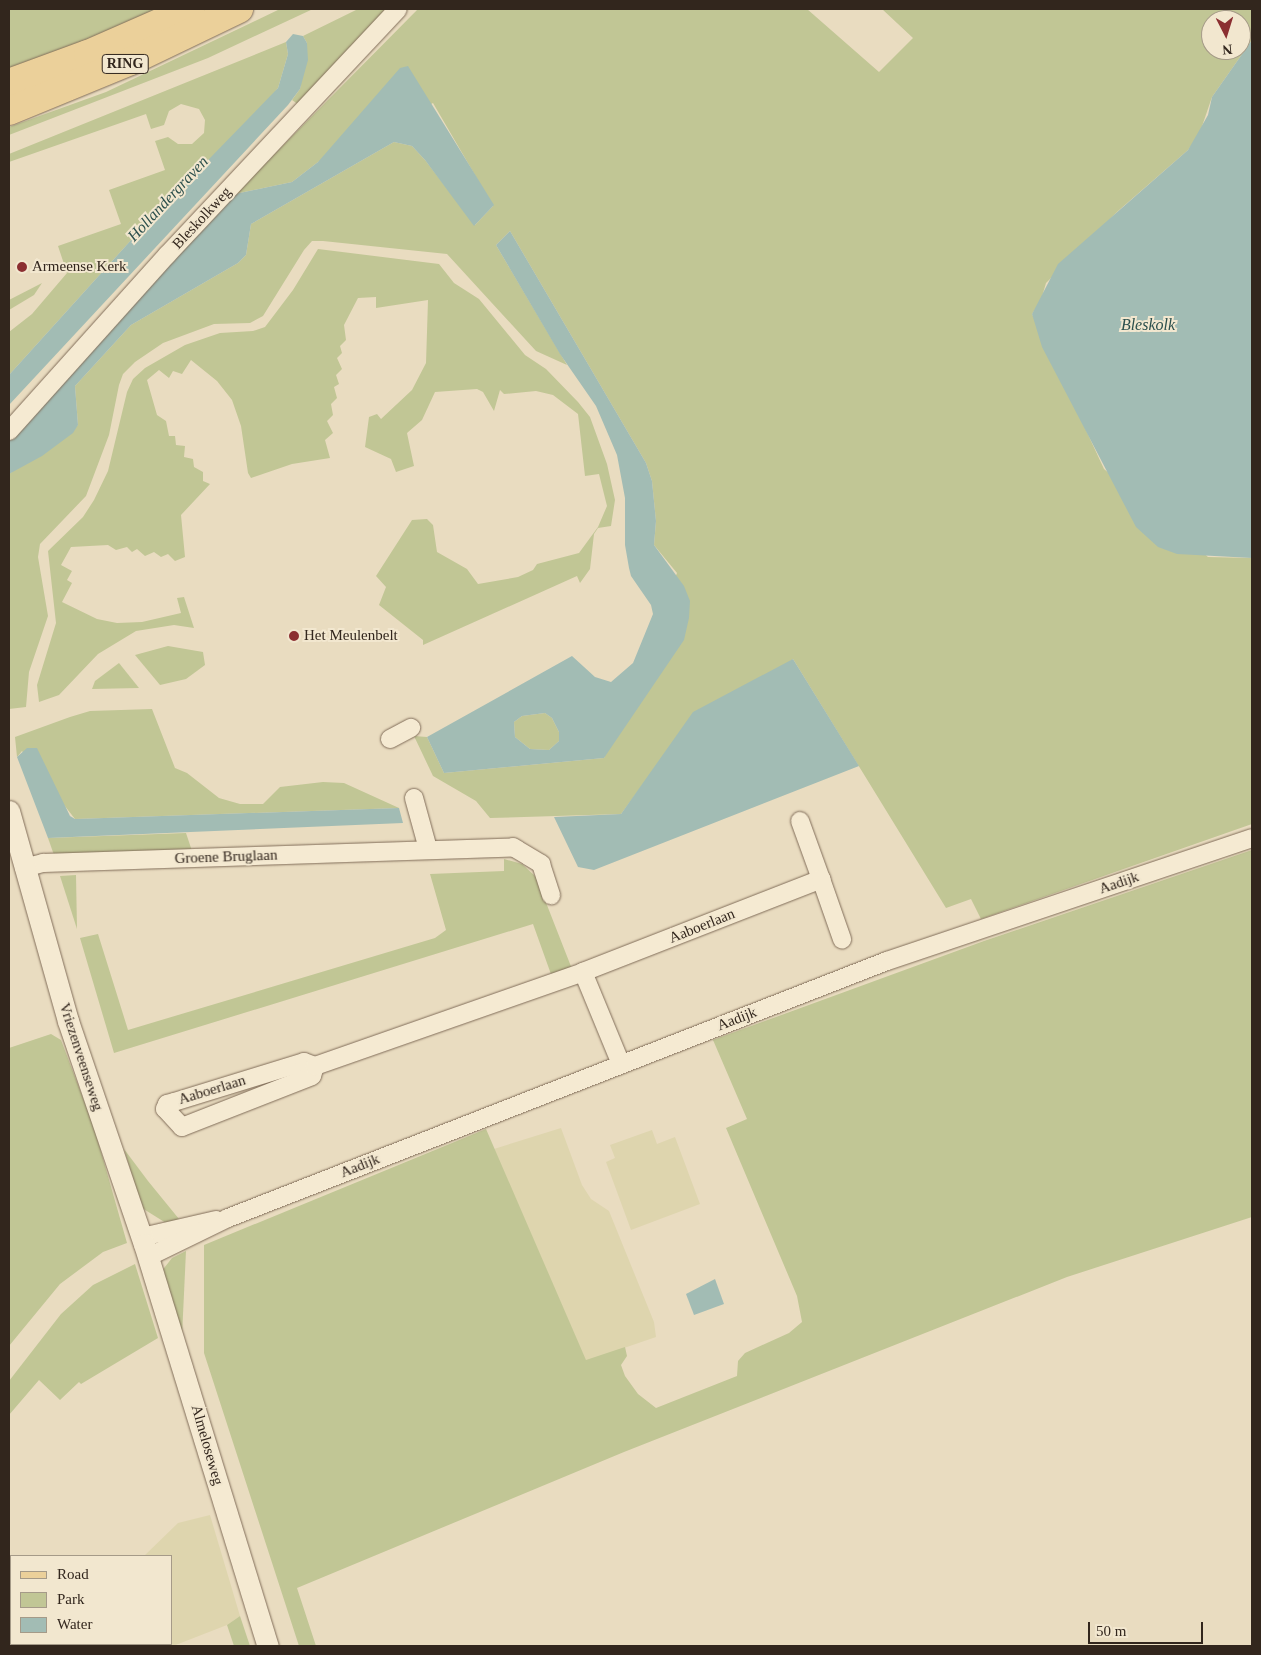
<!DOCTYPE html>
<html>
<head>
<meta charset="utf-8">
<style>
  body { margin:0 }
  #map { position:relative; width:1261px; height:1655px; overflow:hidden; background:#e9dcc0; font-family:"Times New Roman",serif }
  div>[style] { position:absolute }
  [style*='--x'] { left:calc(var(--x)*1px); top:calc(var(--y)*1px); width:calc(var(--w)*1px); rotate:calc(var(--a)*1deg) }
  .farmland>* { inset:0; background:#ded5ae }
  .green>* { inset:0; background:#c1c695 }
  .water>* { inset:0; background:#a2bcb4 }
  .roads { filter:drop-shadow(0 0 1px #816d59) drop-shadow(0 0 1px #816d59) }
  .minor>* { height:18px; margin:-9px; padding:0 9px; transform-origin:9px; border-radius:9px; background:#f5ead2 }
  .tertiary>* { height:21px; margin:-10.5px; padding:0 10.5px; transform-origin:10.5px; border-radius:10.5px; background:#f5ead2 }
  .primary>* { height:28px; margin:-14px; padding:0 14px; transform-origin:14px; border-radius:14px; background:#ebd09a }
  .dots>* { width:14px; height:14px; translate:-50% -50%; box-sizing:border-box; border:2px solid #f2e7cf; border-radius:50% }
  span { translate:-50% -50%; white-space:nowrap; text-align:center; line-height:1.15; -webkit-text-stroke:4px #f2e7cf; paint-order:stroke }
  .shield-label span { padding:1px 4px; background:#f2e7cf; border:1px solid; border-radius:4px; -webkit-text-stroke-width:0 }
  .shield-label { font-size:14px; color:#32261d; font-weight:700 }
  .street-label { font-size:15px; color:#32261d }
  .poi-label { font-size:15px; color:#32261d }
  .left { translate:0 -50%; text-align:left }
  .water-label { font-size:16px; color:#2d504d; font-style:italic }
  .frame { position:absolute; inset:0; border:10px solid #32261d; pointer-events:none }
  .legend { position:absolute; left:10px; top:1555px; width:162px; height:90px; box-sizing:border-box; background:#f2e7cf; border:1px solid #a59a88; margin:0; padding:6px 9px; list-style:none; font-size:15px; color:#32261d }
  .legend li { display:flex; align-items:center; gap:10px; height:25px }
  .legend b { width:25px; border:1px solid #a59a88 }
  .north { position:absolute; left:1201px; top:10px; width:50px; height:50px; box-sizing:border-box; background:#f2e7cf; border:1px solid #a59a88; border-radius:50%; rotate:175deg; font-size:14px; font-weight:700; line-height:20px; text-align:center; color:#32261d }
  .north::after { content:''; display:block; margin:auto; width:18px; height:22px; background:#8b2f31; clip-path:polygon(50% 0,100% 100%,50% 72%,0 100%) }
  .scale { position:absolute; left:1088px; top:1622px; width:115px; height:22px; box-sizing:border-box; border:2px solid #32261d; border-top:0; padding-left:6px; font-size:15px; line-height:18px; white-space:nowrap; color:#32261d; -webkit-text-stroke:4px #f2e7cf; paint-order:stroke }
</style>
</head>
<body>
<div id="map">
  <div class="farmland">
    <i style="clip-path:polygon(561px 1128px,582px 1185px,591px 1199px,609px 1211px,654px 1322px,656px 1337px,586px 1361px,494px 1149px)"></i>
    <i style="clip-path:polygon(652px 1130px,657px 1144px,675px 1137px,700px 1204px,631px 1230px,606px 1162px,615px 1158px,610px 1145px)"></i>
    <i style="clip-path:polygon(210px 1515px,240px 1616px,227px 1625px,173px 1646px,53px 1646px,171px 1644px,171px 1556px,144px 1556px,178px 1523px)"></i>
  </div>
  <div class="green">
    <i style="clip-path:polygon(9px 9px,177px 9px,9px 72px)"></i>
    <i style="clip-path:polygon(280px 9px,313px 9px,208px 58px,9px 135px,9px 127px,106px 92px)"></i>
    <i style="clip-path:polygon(358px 9px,394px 9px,299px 105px,292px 100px,300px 89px,307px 43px,303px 36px)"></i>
    <i style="clip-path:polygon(evenodd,418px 9px,807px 9px,879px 72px,913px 38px,882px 9px,1252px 9px,1252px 40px,1212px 97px,1199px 135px,1188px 150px,1118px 211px,1046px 283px,1041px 300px,1032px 314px,1104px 469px,1208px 557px,1252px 558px,1252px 824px,981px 919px,971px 899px,946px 908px,793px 659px,649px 776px,621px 814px,490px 818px,476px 801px,433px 776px,414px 736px,427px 737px,444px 773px,604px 758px,677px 573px,654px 545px,656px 521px,652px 481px,646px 463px,510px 231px,496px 245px,567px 365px,536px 351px,447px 254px,323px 241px,312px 241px,304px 250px,263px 316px,250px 323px,214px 324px,163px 343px,135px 362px,123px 374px,119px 385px,109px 435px,86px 496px,40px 544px,38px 557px,48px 616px,29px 672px,26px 707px,9px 709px,9px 474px,78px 425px,75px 386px,131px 325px,238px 263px,246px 255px,251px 224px,394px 142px,412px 146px,425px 160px,475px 225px,493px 206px,433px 103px,318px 162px,292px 182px,235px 194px,418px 9px,1211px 20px,1241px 20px,1241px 50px,1211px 50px,1211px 20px)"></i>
    <i style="clip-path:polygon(286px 42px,288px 54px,278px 88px,261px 109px,142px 228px,9px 375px,9px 332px,32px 314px,67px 273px,58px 246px,121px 224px,109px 190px,165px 170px,155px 141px,168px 137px,178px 144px,192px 144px,204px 133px,205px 120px,199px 109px,181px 104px,169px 111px,164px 125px,151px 129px,146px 114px,9px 162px,9px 154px)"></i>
    <i style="clip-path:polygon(318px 249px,439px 264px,454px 283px,479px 299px,525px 355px,546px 369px,578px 402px,590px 417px,607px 464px,615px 500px,611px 526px,598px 528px,594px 534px,590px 569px,580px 583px,577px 576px,423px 645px,423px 640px,379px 605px,386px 587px,376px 576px,412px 520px,427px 519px,433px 525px,437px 552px,467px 569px,478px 584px,518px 577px,533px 570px,537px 564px,579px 553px,598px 527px,607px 506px,599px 474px,585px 476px,578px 414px,553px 395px,536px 391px,504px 394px,500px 390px,494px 411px,483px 392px,477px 389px,435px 392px,422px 420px,407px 433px,414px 466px,396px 472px,391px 459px,365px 447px,369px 417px,377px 414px,381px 419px,412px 390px,426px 363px,428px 300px,376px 308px,376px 297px,358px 298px,344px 325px,346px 340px,340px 346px,342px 353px,337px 358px,342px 369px,336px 375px,339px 384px,334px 387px,337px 398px,331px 404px,333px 415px,327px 421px,333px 433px,325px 440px,330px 458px,292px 464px,251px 478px,248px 473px,241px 426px,232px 400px,217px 381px,191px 360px,182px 374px,173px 371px,169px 378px,159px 370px,147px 380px,157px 415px,166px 421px,169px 436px,175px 436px,176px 445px,185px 446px,184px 457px,193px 459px,194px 467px,203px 472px,203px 481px,210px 484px,181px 515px,185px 557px,175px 561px,168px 554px,161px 557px,154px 552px,145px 556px,137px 549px,132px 552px,127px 547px,116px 550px,108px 545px,71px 547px,61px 565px,72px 571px,67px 580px,72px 583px,62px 602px,97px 619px,117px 623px,142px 622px,181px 613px,177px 598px,184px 597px,194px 628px,174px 625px,136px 631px,98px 654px,59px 695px,39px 702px,37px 685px,56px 623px,48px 551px,83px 517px,94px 500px,108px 471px,127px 392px,133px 379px,145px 368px,185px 345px,220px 333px,253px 331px,265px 327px,293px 290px)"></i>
    <i style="clip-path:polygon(42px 283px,34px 295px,9px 310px,9px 300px)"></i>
    <i style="clip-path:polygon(168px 646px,203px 652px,205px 665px,186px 679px,160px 685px,135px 655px)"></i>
    <i style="clip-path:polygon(119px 663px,139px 688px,92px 689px,95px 681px)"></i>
    <i style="clip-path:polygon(152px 709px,175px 768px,187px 773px,219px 798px,240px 804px,263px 804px,280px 787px,323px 782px,344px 783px,399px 808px,75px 819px,22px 751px,17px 757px,15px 737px,70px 717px,90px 711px)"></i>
    <i style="clip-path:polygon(545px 713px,552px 718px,559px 732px,559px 741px,549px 750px,530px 749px,515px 737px,514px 722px,522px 716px)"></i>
    <i style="clip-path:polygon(186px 833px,192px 851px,54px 855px,48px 838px)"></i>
    <i style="clip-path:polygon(1252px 850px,1252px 1217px,1067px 1277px,624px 1452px,297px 1588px,316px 1646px,299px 1646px,204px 1353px,204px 1245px,486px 1129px,586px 1360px,625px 1347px,627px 1356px,621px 1365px,625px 1376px,638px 1394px,656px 1408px,737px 1376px,738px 1361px,745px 1353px,789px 1333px,802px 1322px,797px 1296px,726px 1128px,747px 1119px,713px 1040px,984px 941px)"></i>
    <i style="clip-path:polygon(504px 859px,522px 864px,536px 877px,572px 969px,552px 977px,533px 924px,114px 1053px,80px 938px,98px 934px,128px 1030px,435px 938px,446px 930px,430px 874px,504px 871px)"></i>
    <i style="clip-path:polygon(76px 875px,77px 929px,60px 876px)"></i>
    <i style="clip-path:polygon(51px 1034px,61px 1040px,94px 1127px,127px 1243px,103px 1252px,60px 1284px,9px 1346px,9px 1048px)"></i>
    <i style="clip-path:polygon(124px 1149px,148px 1181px,179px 1219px,166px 1223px,142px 1208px)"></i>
    <i style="clip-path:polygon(186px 1251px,182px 1336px,161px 1272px,172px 1258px)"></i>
    <i style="clip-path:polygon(135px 1264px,158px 1338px,81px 1384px,79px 1382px,60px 1400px,39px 1380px,9px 1415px,9px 1381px,61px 1314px,93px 1285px)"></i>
    <i style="clip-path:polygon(240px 1616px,250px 1646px,234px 1646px,227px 1625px)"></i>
  </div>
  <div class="water">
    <i style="clip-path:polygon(293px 34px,303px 36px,307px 43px,308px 60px,300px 89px,288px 105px,9px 405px,9px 375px,142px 228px,278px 88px,288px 54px,286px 42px)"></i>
    <i style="clip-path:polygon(1252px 40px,1252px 558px,1177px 554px,1158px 547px,1136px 527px,1042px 347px,1032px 314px,1058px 264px,1188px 150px,1208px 115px,1212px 97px)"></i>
    <i style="clip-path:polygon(408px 66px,494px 205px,474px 226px,425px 160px,412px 146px,394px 142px,251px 224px,246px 255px,238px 263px,131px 325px,75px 386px,78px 425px,73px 433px,42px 456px,9px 474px,9px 436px,235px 194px,292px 182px,318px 162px,400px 68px)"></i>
    <i style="clip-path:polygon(evenodd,510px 231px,646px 463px,652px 481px,656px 521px,654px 545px,684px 586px,690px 601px,689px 618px,684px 640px,604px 758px,444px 773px,427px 737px,572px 656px,595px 677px,611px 682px,633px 663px,653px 614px,651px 605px,631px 576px,629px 568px,625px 545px,625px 498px,617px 455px,596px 406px,560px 354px,496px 245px,510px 231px,545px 713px,552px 718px,559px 732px,559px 741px,549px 750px,530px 749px,515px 737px,514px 722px,522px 716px,545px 713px)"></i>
    <i style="clip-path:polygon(793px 659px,859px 766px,594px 870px,578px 867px,554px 817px,621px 814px,693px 712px)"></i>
    <i style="clip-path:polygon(27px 748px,37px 748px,70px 816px,75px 819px,399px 808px,403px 823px,48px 838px,17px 757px)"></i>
    <i style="clip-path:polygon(715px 1279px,724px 1304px,694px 1315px,686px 1294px)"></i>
  </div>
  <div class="roads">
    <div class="minor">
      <i style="--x:9;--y:431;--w:237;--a:-48.1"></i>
      <i style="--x:167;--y:255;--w:337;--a:-46.8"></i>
      <i style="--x:390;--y:739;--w:24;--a:-28"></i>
      <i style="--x:414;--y:798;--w:53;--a:74.6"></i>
      <i style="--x:800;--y:821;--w:62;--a:70.1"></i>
      <i style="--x:24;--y:868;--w:20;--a:-15"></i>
      <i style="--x:43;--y:863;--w:470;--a:-1.9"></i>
      <i style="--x:513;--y:847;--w:33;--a:31"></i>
      <i style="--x:541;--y:864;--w:33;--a:72"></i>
      <i style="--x:583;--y:972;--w:100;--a:67.6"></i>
      <i style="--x:315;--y:1066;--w:10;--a:107"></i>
      <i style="--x:312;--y:1076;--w:140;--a:158.6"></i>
      <i style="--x:182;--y:1127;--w:25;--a:-133"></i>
      <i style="--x:165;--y:1109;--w:5;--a:-68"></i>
      <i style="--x:167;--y:1104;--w:7;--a:-16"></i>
      <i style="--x:174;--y:1102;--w:136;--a:-17.1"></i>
      <i style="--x:304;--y:1062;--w:12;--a:20"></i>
      <i style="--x:315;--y:1066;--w:284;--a:-19.3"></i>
      <i style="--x:583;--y:972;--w:256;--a:-21.3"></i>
      <i style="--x:821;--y:879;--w:64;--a:70.7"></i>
      <i style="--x:142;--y:1237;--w:76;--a:-12.9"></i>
      <i style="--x:148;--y:1257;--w:89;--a:-26"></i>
      <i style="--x:228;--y:1218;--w:707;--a:-21.31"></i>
      <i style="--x:887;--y:961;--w:385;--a:-18.6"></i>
    </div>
    <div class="tertiary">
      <i style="--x:9;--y:811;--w:218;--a:74.3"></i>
      <i style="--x:68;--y:1021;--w:236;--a:71.2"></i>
      <i style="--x:144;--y:1244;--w:421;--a:72.9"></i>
    </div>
    <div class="primary">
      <i style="--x:9;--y:83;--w:84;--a:-20.2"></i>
      <i style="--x:88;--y:54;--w:112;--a:-23.6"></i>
      <i style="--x:9;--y:111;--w:132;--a:-22.3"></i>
      <i style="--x:131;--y:61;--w:120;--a:-25.7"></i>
    </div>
  </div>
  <div class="dots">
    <i style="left:22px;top:267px;background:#8b2f31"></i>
    <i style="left:294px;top:636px;background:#8b2f31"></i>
  </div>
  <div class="shield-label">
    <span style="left:125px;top:64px">RING</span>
  </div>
  <div class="street-label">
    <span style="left:202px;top:218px;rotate:-47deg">Bleskolkweg</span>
    <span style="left:226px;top:857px;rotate:-2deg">Groene Bruglaan</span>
    <span style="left:1119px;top:883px;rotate:-19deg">Aadijk</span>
    <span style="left:702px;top:926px;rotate:-22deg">Aaboerlaan</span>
    <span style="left:737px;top:1019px;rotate:-21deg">Aadijk</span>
    <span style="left:81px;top:1057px;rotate:72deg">Vriezenveenseweg</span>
    <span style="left:212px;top:1090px;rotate:-17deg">Aaboerlaan</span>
    <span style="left:360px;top:1166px;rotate:-22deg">Aadijk</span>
    <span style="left:207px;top:1445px;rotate:74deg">Almeloseweg</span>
  </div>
  <div class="poi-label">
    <span class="left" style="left:32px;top:267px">Armeense Kerk</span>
    <span class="left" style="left:304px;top:636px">Het Meulenbelt</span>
  </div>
  <div class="water-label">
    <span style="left:168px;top:199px;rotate:-47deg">Hollandergraven</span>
    <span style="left:1148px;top:325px">Bleskolk</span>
  </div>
  <div class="frame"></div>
  <ul class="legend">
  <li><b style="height:6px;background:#ebd09a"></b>Road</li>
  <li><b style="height:14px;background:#c1c695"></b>Park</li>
  <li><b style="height:14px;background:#a2bcb4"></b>Water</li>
  </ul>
  <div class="north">N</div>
  <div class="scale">50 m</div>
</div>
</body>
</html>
